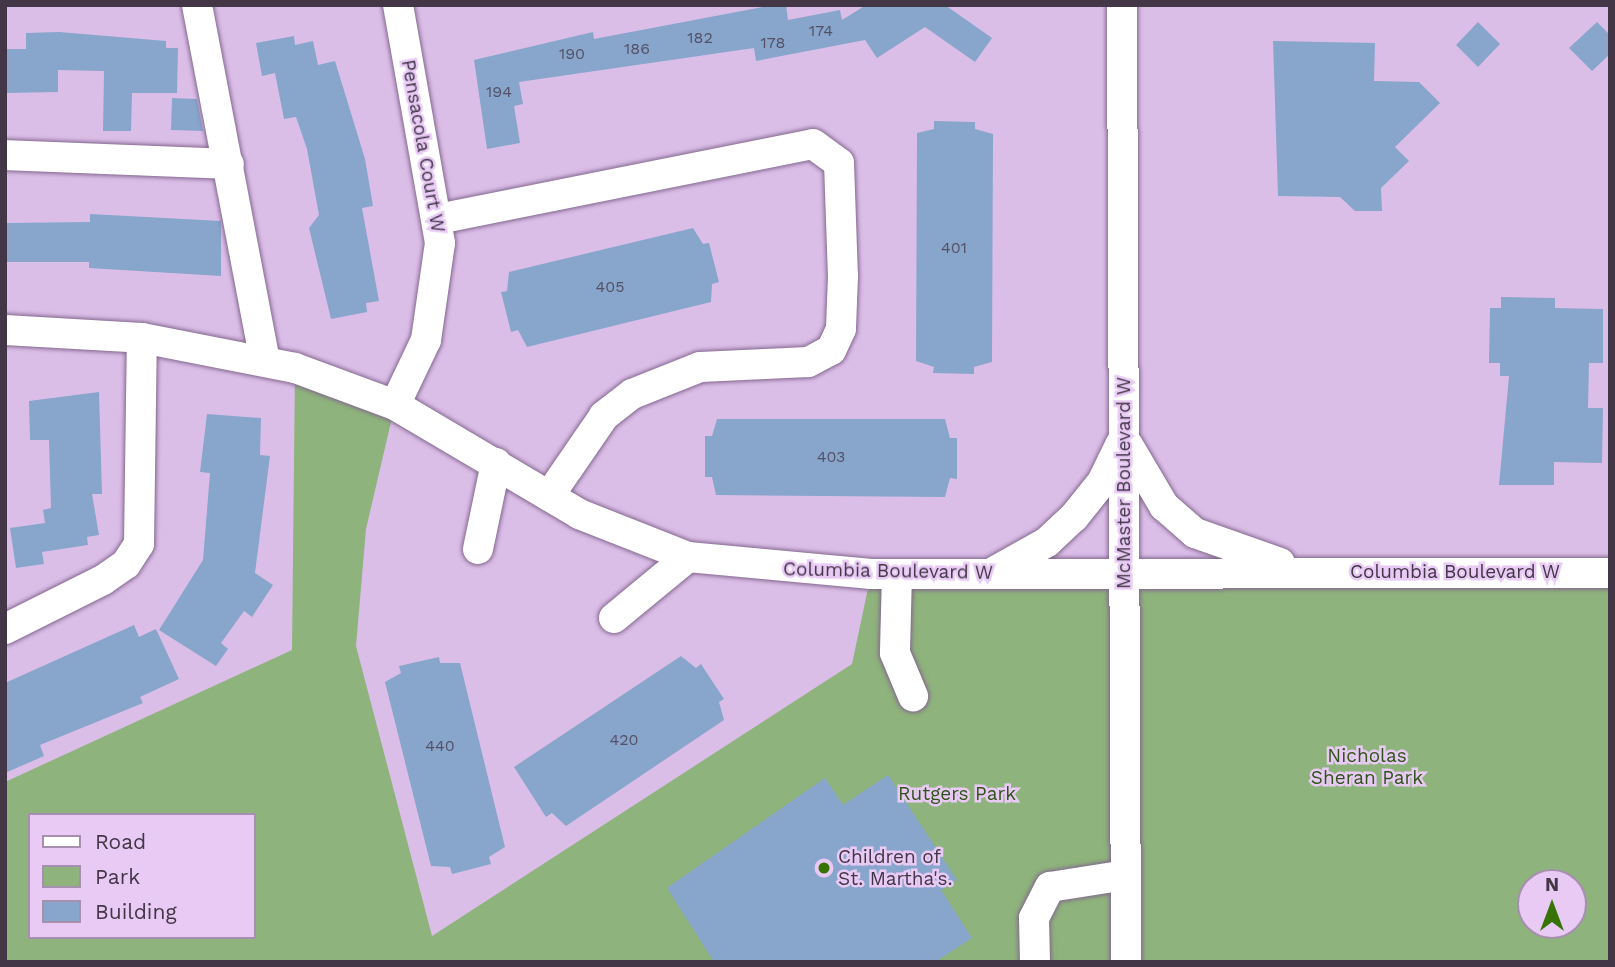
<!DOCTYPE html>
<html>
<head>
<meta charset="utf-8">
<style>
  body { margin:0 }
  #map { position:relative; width:1615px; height:967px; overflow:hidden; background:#dbbee8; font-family:"Work Sans",sans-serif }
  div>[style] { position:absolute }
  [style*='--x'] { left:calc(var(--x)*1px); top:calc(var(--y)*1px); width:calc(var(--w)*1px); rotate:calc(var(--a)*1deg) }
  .green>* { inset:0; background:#8eb37c }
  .building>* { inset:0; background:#88a5cc }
  .roads { filter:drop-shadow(0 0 2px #83688e) drop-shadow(0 0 2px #83688e) }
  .minor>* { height:30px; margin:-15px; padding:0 15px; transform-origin:15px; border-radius:15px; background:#fff }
  .dots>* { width:19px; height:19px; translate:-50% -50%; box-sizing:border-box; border:4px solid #e8caf5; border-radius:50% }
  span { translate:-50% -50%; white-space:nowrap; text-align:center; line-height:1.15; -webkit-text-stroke:5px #e8caf5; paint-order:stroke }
  .number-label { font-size:16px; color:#545268 }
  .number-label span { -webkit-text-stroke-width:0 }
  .street-label { font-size:19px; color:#423647 }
  .park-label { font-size:19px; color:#2e5517 }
  .poi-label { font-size:19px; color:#423647 }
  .left { translate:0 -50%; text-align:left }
  .frame { position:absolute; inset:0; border:7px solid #423647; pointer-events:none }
  .legend { position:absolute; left:28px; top:813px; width:228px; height:126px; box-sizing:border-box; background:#e8caf5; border:2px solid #a68faf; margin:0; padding:9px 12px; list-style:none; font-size:21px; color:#423647 }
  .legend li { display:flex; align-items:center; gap:14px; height:35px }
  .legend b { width:35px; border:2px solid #a68faf }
  .north { position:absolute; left:1517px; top:869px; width:70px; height:70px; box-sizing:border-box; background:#e8caf5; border:2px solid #a68faf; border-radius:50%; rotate:0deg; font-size:19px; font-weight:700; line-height:28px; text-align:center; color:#423647 }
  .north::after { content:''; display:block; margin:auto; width:24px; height:32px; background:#387306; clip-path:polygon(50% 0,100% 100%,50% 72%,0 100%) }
</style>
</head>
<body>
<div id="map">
  <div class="green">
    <i style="clip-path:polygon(evenodd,295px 368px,395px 405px,366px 529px,356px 646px,432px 936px,852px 664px,871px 574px,1610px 573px,1610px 962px,5px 962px,5px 782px,292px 650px,295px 368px,30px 815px,254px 815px,254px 937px,30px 937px,30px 815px,295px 368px,1531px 883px,1573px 883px,1573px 925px,1531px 925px,1531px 883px)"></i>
  </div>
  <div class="building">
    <i style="clip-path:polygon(773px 5px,786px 5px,788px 20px,840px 10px,842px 20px,866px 5px,945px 5px,992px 38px,975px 62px,925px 27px,877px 58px,865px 40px,756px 61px,754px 48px,519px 82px,523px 104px,514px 106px,520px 143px,487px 149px,474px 60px,593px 32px,594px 39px)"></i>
    <i style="clip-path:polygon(1478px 22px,1500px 44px,1478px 67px,1456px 45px)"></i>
    <i style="clip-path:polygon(1597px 22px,1610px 35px,1610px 54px,1592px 71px,1569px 48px)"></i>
    <i style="clip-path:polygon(59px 32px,166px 41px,166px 48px,178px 48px,177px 93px,132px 93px,131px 131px,103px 131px,104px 71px,58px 70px,58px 92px,7px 93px,7px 49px,26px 49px,26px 33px)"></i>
    <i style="clip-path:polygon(294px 36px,295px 45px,313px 41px,318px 65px,335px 61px,365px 159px,373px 206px,362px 208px,379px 301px,366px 303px,367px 312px,331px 319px,309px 228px,319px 215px,307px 149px,296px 117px,284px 119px,275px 73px,262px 76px,256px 43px)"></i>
    <i style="clip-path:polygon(1273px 41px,1375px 43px,1374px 81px,1419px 82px,1440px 103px,1395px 147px,1409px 161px,1381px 188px,1382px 211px,1355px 211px,1340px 197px,1278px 196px)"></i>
    <i style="clip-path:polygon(172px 98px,197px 99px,203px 131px,171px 130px)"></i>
    <i style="clip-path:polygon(934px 121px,975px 122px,975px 129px,993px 134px,992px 362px,974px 367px,974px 374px,933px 373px,934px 367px,916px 361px,917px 133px,934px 129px)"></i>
    <i style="clip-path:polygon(90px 214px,221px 221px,221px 276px,89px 268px,89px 262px,5px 262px,5px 223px,90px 222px)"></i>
    <i style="clip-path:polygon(693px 228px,703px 244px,709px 243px,719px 282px,712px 284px,711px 302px,527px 347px,518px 330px,511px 332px,501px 292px,507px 291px,509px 272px)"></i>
    <i style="clip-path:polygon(1501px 297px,1555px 298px,1555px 308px,1603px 309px,1603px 363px,1589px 363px,1588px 408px,1603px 408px,1602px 463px,1554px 462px,1554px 485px,1499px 485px,1509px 376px,1500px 376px,1500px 363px,1489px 363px,1490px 308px,1501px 308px)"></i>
    <i style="clip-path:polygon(99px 392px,102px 494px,92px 494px,99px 535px,87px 537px,88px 545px,42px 552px,44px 564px,16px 568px,10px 528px,45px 523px,43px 510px,51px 508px,49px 440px,30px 440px,29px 401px)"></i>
    <i style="clip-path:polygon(207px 414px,261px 418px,260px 455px,270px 456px,255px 573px,273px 585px,252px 617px,244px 611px,221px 643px,228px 649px,216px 666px,159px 630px,203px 560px,210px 473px,200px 472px)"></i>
    <i style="clip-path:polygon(717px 419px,945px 419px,950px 438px,957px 438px,957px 479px,950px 478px,945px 497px,716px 495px,712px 477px,705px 477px,705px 436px,712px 436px)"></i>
    <i style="clip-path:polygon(134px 625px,139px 637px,156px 629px,179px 679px,140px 697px,143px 703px,40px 745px,44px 756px,5px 773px,5px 683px)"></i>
    <i style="clip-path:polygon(681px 656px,696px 668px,701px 664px,724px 699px,719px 702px,724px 720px,566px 826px,552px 813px,546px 817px,514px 767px)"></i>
    <i style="clip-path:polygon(439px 657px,440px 663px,460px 663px,505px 847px,489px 857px,491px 864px,452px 874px,450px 867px,431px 866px,385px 682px,401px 673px,399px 666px)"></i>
    <i style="clip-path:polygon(888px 775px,957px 880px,941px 890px,972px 938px,935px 962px,714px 962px,667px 888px,825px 778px,843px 805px)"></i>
  </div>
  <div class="roads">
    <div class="minor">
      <i style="--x:197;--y:5;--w:361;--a:79.2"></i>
      <i style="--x:1122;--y:5;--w:957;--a:89.76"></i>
      <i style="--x:5;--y:155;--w:224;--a:2.3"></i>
      <i style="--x:438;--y:219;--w:382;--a:-11.3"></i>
      <i style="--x:813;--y:144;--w:32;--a:36"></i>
      <i style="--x:839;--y:163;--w:113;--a:88"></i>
      <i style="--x:843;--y:276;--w:53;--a:92.2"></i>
      <i style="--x:841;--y:329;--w:23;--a:115"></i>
      <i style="--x:831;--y:350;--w:26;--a:152"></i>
      <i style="--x:808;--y:362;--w:108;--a:177.3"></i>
      <i style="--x:700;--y:367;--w:73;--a:158.3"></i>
      <i style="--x:632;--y:394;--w:36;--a:142"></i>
      <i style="--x:604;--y:416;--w:97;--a:124.5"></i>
      <i style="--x:5;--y:330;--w:137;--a:3.3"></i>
      <i style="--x:142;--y:338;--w:156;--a:11.1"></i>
      <i style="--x:295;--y:368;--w:107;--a:20.3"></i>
      <i style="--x:395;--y:405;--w:214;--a:30.6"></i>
      <i style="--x:579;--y:514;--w:117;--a:21.5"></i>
      <i style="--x:688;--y:557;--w:184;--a:5.3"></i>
      <i style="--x:871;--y:574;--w:739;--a:-0.08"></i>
      <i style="--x:395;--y:405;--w:72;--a:-64.5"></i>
      <i style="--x:426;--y:340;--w:98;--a:-81.8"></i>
      <i style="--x:440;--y:243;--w:242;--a:-100"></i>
      <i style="--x:1128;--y:445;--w:71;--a:59.5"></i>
      <i style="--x:1164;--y:506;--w:41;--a:41.1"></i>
      <i style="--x:1195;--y:533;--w:90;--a:19.4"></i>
      <i style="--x:478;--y:549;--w:88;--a:-78.2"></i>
      <i style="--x:995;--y:571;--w:60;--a:-29.1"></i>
      <i style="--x:1047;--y:542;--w:37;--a:-43"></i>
      <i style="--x:1074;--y:517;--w:45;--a:-51.3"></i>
      <i style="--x:1102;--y:482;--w:43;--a:-64"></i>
      <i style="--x:897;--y:574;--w:79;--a:91.5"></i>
      <i style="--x:895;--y:653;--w:47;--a:67.3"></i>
      <i style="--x:614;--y:618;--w:96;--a:-39.5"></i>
      <i style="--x:5;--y:629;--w:110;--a:-26.6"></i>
      <i style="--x:103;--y:580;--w:28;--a:-35"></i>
      <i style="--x:126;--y:564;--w:24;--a:-57"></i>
      <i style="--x:139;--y:544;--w:206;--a:-89.2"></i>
      <i style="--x:1035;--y:962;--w:44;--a:-91.3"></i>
      <i style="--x:1034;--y:918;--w:35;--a:-63"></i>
      <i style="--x:1050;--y:887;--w:77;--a:-9"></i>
    </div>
  </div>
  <div class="dots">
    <i style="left:824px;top:868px;background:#387306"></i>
  </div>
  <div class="number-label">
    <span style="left:821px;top:31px">174</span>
    <span style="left:700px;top:38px">182</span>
    <span style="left:773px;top:43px">178</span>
    <span style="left:637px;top:49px">186</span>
    <span style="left:572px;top:54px">190</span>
    <span style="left:499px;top:92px">194</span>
    <span style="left:954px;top:248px">401</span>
    <span style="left:610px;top:287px">405</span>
    <span style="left:831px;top:457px">403</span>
    <span style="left:624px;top:740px">420</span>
    <span style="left:440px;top:746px">440</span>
  </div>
  <div class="street-label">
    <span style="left:423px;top:146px;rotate:80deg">Pensacola Court W</span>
    <span style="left:1124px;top:483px;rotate:-90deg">McMaster Boulevard W</span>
    <span style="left:888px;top:571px;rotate:1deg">Columbia Boulevard W</span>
    <span style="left:1455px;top:572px">Columbia Boulevard W</span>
  </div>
  <div class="park-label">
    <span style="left:1367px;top:767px">Nicholas<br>Sheran Park</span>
    <span style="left:957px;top:794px">Rutgers Park</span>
  </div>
  <div class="poi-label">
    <span class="left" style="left:838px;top:868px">Children of<br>St. Martha's.</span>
  </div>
  <div class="frame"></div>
  <ul class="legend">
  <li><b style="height:9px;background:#fff"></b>Road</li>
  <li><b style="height:19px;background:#8eb37c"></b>Park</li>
  <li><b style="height:19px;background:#88a5cc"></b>Building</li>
  </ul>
  <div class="north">N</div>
</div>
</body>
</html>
